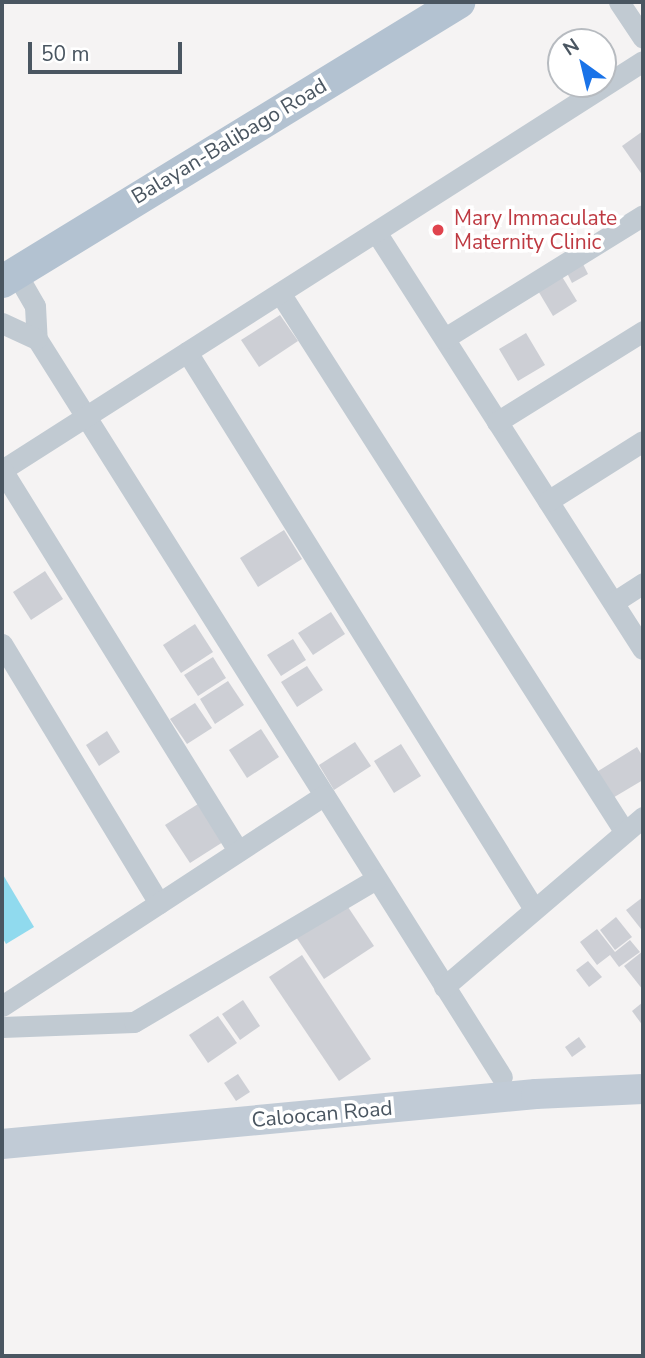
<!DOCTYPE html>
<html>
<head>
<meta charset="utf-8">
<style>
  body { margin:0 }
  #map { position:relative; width:645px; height:1358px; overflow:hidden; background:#f5f3f3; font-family:"Nunito Sans",sans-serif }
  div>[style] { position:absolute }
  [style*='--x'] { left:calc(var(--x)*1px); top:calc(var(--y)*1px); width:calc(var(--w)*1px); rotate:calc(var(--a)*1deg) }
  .water>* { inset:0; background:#90daee }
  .building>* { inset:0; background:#cdcfd5 }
  .street>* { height:21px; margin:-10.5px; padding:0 10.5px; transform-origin:10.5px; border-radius:10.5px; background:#c1cad2 }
  .secondary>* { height:30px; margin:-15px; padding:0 15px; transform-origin:15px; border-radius:15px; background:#c1cbd6 }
  .primary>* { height:33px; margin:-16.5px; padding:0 16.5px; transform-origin:16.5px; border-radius:16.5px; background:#b3c2d1 }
  .dots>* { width:19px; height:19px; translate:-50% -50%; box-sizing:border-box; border:4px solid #fff; border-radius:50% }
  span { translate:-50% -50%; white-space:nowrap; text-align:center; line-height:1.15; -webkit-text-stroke:7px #fff; paint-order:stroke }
  .street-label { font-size:21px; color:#4a5661 }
  .health-label { font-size:21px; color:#be3a42 }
  .left { translate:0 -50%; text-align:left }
  .frame { position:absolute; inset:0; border:4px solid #4a5661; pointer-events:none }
  .north { position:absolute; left:547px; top:28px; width:70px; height:70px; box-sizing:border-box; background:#fff; border:2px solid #b7bbc0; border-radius:50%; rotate:326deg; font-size:19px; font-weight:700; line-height:28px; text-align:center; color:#4a5661 }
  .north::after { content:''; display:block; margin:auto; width:24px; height:32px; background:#1a73e8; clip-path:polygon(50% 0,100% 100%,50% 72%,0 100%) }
  .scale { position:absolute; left:28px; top:42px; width:154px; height:32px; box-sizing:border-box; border:4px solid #4a5661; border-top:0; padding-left:9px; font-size:21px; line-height:24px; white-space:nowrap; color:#4a5661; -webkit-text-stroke:5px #fff; paint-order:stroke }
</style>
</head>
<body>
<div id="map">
  <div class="water">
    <i style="clip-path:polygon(2px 873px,34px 927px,6px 944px,2px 937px)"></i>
  </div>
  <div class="building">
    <i style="clip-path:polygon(643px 131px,643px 176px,622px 146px)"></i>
    <i style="clip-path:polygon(581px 260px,588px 274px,572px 283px,565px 269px)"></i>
    <i style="clip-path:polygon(561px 275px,577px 301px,553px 316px,537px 289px)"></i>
    <i style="clip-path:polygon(280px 315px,298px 341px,259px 367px,241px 340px)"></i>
    <i style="clip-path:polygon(526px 333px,545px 365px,518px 381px,499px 349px)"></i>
    <i style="clip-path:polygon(284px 530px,302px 559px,258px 587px,240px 558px)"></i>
    <i style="clip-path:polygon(45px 571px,63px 599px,31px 620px,13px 592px)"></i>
    <i style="clip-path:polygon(331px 612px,345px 634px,313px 655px,298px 633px)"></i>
    <i style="clip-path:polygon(195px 624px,213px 652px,181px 673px,163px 645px)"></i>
    <i style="clip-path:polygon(293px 639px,306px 660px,281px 676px,267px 655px)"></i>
    <i style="clip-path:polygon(213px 657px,226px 678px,198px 696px,184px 675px)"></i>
    <i style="clip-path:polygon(307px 666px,323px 690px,297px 707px,281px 682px)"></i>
    <i style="clip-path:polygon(228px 681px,244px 705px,215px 724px,200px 699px)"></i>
    <i style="clip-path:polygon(195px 703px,212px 728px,187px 744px,170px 719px)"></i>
    <i style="clip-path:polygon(261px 729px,279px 757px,247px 778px,229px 750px)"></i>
    <i style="clip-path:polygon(107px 731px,120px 752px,99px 766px,86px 745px)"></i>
    <i style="clip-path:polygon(355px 742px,371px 766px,334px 790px,319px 765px)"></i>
    <i style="clip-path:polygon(401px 744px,421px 776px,394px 793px,374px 761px)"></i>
    <i style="clip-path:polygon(637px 747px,643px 757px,643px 780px,611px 799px,595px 773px)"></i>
    <i style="clip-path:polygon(198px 804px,223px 842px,190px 863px,165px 825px)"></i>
    <i style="clip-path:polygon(643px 897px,643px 927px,641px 929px,626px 910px)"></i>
    <i style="clip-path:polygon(344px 901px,374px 946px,324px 979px,294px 934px)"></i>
    <i style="clip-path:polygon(616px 917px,632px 937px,615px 950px,600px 930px)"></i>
    <i style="clip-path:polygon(597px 929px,615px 952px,630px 940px,640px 952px,619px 967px,610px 955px,597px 965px,580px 942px)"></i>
    <i style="clip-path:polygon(643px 951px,643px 990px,624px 966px)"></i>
    <i style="clip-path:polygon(302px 955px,371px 1059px,339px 1081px,269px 977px)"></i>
    <i style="clip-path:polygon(588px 961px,602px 977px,589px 987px,576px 970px)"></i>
    <i style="clip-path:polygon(243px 1000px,260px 1026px,240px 1040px,222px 1014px)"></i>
    <i style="clip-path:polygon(643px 1002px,643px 1026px,632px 1011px)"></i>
    <i style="clip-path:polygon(218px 1016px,237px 1043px,208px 1063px,189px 1035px)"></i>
    <i style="clip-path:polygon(579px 1037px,586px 1047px,572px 1057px,565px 1047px)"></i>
    <i style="clip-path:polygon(238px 1074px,250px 1092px,236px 1101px,224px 1083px)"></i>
  </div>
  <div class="street">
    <i style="--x:619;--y:2;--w:43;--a:56.3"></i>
    <i style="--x:376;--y:232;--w:495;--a:57.4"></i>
    <i style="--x:16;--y:273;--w:38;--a:60"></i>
    <i style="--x:35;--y:306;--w:33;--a:87"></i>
    <i style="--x:37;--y:339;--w:872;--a:57.79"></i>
    <i style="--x:280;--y:293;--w:639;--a:57.4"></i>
    <i style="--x:2;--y:323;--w:38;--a:25"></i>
    <i style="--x:445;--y:338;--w:233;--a:-31.8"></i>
    <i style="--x:187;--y:352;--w:656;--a:58.08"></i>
    <i style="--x:497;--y:422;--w:172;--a:-31.9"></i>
    <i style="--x:2;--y:470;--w:760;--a:-32.54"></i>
    <i style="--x:2;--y:470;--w:448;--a:58.2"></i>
    <i style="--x:548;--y:501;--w:112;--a:-32.3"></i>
    <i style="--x:614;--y:602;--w:35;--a:-33"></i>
    <i style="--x:2;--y:644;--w:303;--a:58.8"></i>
    <i style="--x:444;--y:987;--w:262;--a:-40.5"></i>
    <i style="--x:2;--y:1006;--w:385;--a:-33.2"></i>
    <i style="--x:2;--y:1027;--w:132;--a:-2.2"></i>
    <i style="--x:134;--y:1022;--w:281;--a:-30.6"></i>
  </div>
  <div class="secondary">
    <i style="--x:2;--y:1144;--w:536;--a:-5.35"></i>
    <i style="--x:536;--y:1094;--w:107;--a:-2.7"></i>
  </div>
  <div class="primary">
    <i style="--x:2;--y:281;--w:535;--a:-31.46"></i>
  </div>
  <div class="dots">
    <i style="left:438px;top:230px;background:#e0444e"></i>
  </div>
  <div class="street-label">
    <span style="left:229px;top:141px;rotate:-31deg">Balayan-Balibago Road</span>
    <span style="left:322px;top:1114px;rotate:-5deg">Caloocan Road</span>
  </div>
  <div class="health-label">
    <span class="left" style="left:454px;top:230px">Mary Immaculate<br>Maternity Clinic</span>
  </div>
  <div class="frame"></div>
  <div class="north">N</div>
  <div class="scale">50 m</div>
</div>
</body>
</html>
